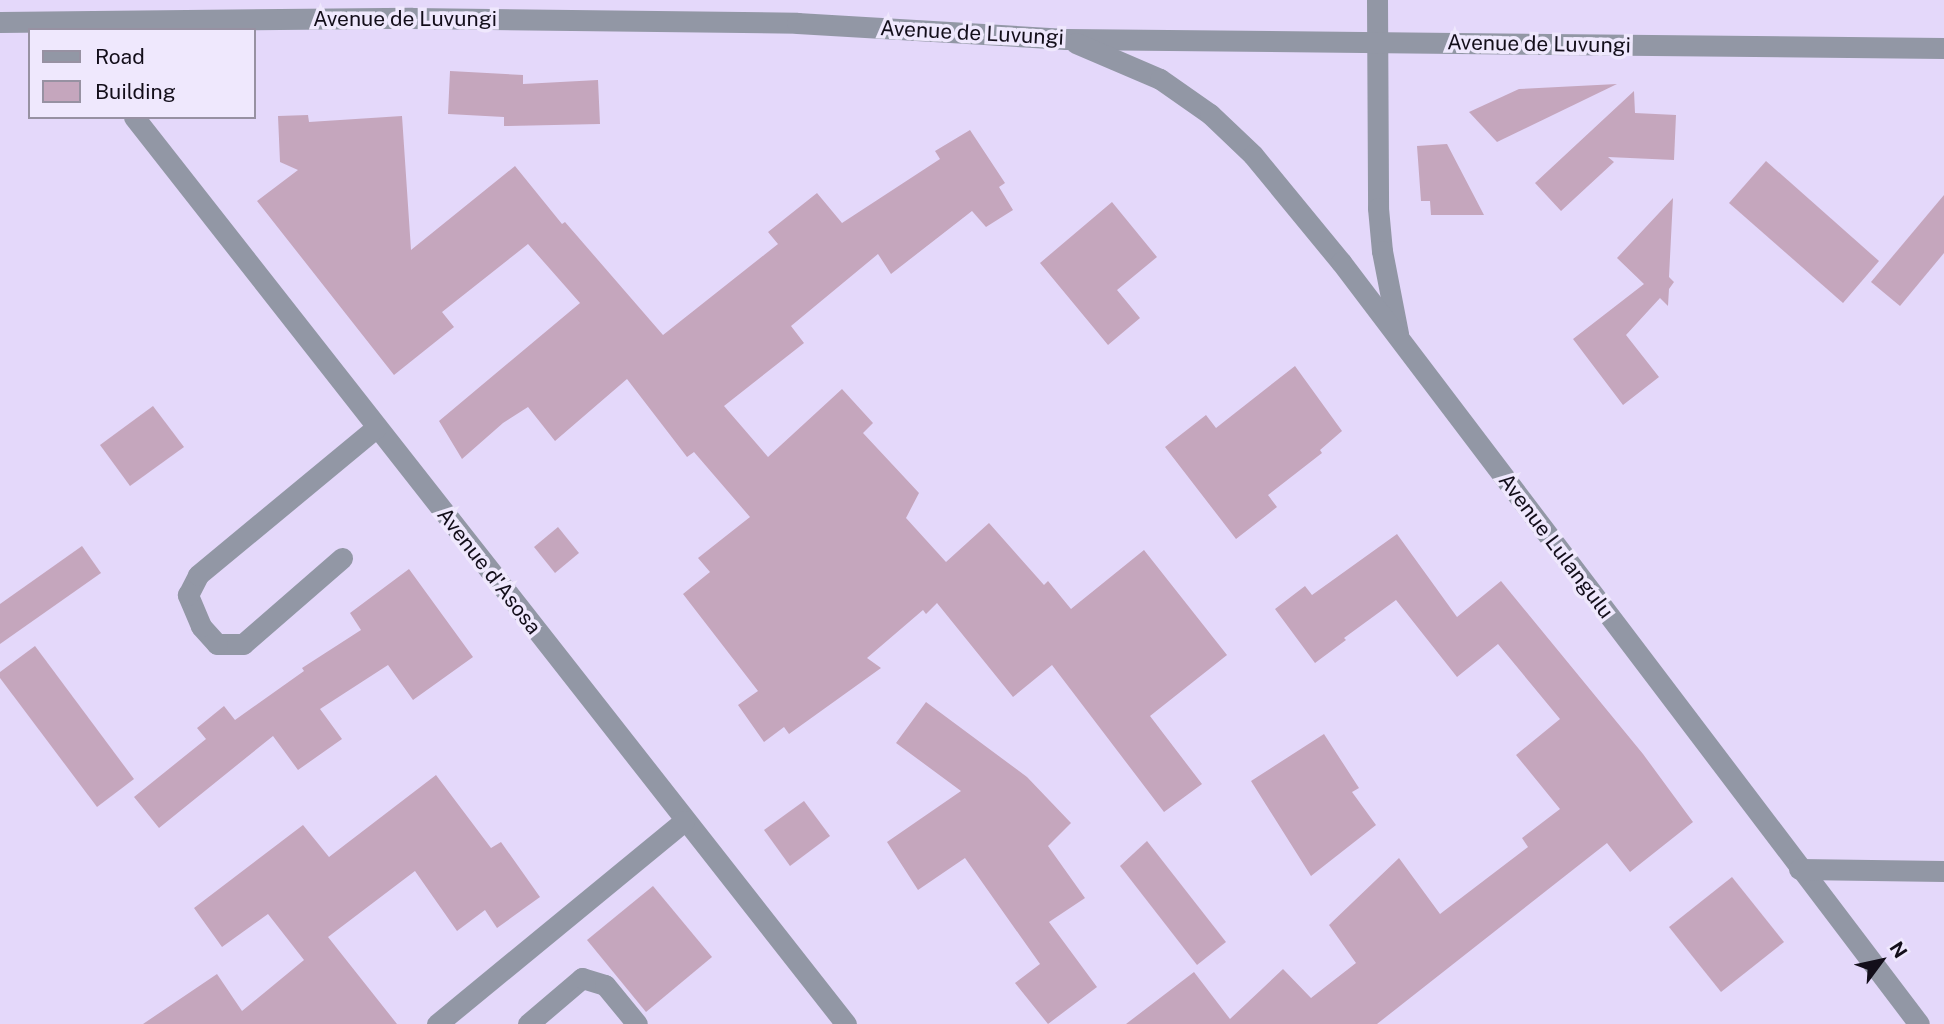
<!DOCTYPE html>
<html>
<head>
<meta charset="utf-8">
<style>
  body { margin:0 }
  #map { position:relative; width:1944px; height:1024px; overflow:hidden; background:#e4d8fa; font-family:"Public Sans",sans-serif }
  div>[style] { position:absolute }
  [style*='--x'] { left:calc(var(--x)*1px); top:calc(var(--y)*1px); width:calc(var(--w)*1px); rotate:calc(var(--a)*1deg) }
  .building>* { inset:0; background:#c5a6bd }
  .minor>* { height:21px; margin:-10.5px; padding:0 10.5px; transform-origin:10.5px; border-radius:10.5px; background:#9297a5 }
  span { translate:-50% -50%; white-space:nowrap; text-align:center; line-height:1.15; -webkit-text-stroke:7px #efe8fd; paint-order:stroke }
  .street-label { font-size:21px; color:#130e1a }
  .legend { position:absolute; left:28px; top:28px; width:228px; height:91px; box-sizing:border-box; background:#efe8fd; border:2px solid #9791a2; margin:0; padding:9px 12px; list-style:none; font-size:21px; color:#130e1a }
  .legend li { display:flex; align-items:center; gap:14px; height:35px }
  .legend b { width:35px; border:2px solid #9791a2 }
  .north { position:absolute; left:1846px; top:926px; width:70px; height:70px; -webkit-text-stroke:5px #efe8fd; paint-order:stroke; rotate:57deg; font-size:19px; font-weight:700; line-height:28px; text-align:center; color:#130e1a }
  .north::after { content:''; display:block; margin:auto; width:24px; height:32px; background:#130e1a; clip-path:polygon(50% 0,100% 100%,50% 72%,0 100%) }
</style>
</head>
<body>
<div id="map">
  <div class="building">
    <i style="clip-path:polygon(450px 71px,523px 75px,523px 84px,598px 80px,600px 124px,504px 126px,504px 117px,448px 114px)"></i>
    <i style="clip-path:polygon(1617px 84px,1497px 142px,1469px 112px,1519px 89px)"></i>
    <i style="clip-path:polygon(1634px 91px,1635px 113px,1676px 115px,1674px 160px,1608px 157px,1614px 162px,1561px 211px,1535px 183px)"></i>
    <i style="clip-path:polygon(308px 115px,309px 122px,402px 116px,411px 250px,515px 166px,562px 224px,565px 222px,663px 335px,778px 244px,768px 232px,817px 193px,842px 223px,940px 159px,935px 151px,970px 130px,1005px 183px,999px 187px,1013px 210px,986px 227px,972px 211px,891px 274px,878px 254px,791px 326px,804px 343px,724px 406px,768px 457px,842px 389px,873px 423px,863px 433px,919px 493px,906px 518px,946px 562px,989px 523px,1044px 585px,1048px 581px,1071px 609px,1144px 550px,1227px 655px,1150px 716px,1202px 784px,1164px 812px,1052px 665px,1013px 697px,937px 603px,926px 614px,923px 610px,867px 658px,881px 668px,789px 734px,784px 727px,764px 742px,738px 705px,758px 691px,683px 594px,710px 572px,698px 558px,750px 517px,694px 452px,687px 457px,627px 379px,555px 441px,528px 407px,503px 423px,462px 459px,439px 421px,580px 303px,528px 244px,442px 312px,454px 327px,394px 375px,257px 201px,298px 170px,280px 162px,278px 116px)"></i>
    <i style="clip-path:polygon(1447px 144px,1472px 192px,1484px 215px,1431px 215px,1430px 201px,1421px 201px,1417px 146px)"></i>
    <i style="clip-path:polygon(1766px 161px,1879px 261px,1843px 303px,1729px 203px)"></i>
    <i style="clip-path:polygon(1944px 195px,1944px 253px,1900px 306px,1871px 282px)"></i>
    <i style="clip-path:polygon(1673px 198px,1669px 277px,1674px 282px,1669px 289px,1668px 306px,1660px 298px,1626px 335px,1659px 377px,1623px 405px,1573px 339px,1644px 284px,1617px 258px)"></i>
    <i style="clip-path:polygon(1112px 202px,1157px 257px,1117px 290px,1140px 318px,1108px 345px,1040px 263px)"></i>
    <i style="clip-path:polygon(1295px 366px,1342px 431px,1320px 450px,1322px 453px,1268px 495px,1277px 507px,1236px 539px,1165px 447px,1206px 415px,1216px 428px)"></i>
    <i style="clip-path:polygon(153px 406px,184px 447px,130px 486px,100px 445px)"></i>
    <i style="clip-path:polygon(558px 527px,579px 553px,555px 573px,534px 547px)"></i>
    <i style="clip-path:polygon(1397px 534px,1457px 617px,1501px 581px,1643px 754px,1693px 822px,1630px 872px,1607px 843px,1377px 1024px,1126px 1024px,1194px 972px,1230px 1019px,1283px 969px,1311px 998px,1356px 963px,1329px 925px,1399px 858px,1440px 914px,1528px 847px,1522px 838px,1560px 809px,1516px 755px,1560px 719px,1498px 644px,1457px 677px,1396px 600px,1344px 638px,1346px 640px,1315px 663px,1275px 609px,1305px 586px,1312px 595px)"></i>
    <i style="clip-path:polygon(82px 546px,101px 573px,0 644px,0 604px)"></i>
    <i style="clip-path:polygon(409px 569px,473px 657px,413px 700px,388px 665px,320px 709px,342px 739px,298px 770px,273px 736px,159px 828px,134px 797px,206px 739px,197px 728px,224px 706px,235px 720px,304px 671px,302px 668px,361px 630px,350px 613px)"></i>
    <i style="clip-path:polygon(35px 646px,134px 779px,97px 807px,0 678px,0 672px)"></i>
    <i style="clip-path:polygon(926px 702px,1027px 777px,1071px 823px,1048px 846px,1085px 898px,1049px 922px,1097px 987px,1048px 1024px,1015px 983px,1040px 964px,965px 858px,918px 890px,887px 842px,961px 791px,896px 743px)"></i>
    <i style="clip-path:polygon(1324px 734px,1359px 788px,1352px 792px,1376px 825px,1311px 876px,1251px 781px)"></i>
    <i style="clip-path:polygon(436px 775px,491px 848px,501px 842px,540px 897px,497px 928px,485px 910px,457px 931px,415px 871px,328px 937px,397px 1024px,143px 1024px,217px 974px,242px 1011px,304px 960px,268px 914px,222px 947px,194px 908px,303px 825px,329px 857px)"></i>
    <i style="clip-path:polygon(804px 801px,830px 836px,790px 866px,764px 830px)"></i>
    <i style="clip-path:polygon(1147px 841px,1226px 942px,1197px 965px,1120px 866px)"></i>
    <i style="clip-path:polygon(1732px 877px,1784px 942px,1721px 992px,1669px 927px)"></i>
    <i style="clip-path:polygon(653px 886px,712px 957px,646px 1012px,587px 940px)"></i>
  </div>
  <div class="minor">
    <i style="--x:1377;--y:0;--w:208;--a:89.7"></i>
    <i style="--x:1378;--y:208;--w:43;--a:84.7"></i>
    <i style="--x:1382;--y:251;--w:84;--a:79"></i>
    <i style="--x:0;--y:22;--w:412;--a:-0.6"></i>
    <i style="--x:412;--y:18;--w:385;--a:0.7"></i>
    <i style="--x:797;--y:23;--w:269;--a:3.4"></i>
    <i style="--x:1066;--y:39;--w:878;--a:0.59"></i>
    <i style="--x:1076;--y:43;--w:91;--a:23.2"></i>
    <i style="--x:1160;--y:79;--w:61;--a:35"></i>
    <i style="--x:1210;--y:114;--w:59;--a:43.6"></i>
    <i style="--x:1253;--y:155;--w:139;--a:50.6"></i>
    <i style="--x:1341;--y:262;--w:956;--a:52.82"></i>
    <i style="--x:134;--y:117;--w:1153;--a:51.87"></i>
    <i style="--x:342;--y:558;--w:131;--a:139"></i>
    <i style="--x:243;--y:644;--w:26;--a:180"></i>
    <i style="--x:217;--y:644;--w:24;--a:-132"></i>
    <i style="--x:201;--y:626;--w:34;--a:-113"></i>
    <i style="--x:188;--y:595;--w:22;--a:-63"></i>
    <i style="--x:198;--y:575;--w:231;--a:-39.6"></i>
    <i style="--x:1799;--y:869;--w:145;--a:0.8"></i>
    <i style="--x:437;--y:1024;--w:320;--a:-39.4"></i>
    <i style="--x:528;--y:1024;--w:71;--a:-40.4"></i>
    <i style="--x:582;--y:978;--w:24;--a:17"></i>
    <i style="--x:605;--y:985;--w:50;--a:50.6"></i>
  </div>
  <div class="street-label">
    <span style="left:405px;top:19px">Avenue de Luvungi</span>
    <span style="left:972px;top:33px;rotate:3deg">Avenue de Luvungi</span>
    <span style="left:1539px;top:44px;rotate:1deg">Avenue de Luvungi</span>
    <span style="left:1556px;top:546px;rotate:53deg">Avenue Lulangulu</span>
    <span style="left:489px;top:571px;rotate:52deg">Avenue d'Asosa</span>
  </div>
  <ul class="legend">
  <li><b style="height:9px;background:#9297a5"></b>Road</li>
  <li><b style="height:19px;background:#c5a6bd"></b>Building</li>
  </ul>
  <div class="north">N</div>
</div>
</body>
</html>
